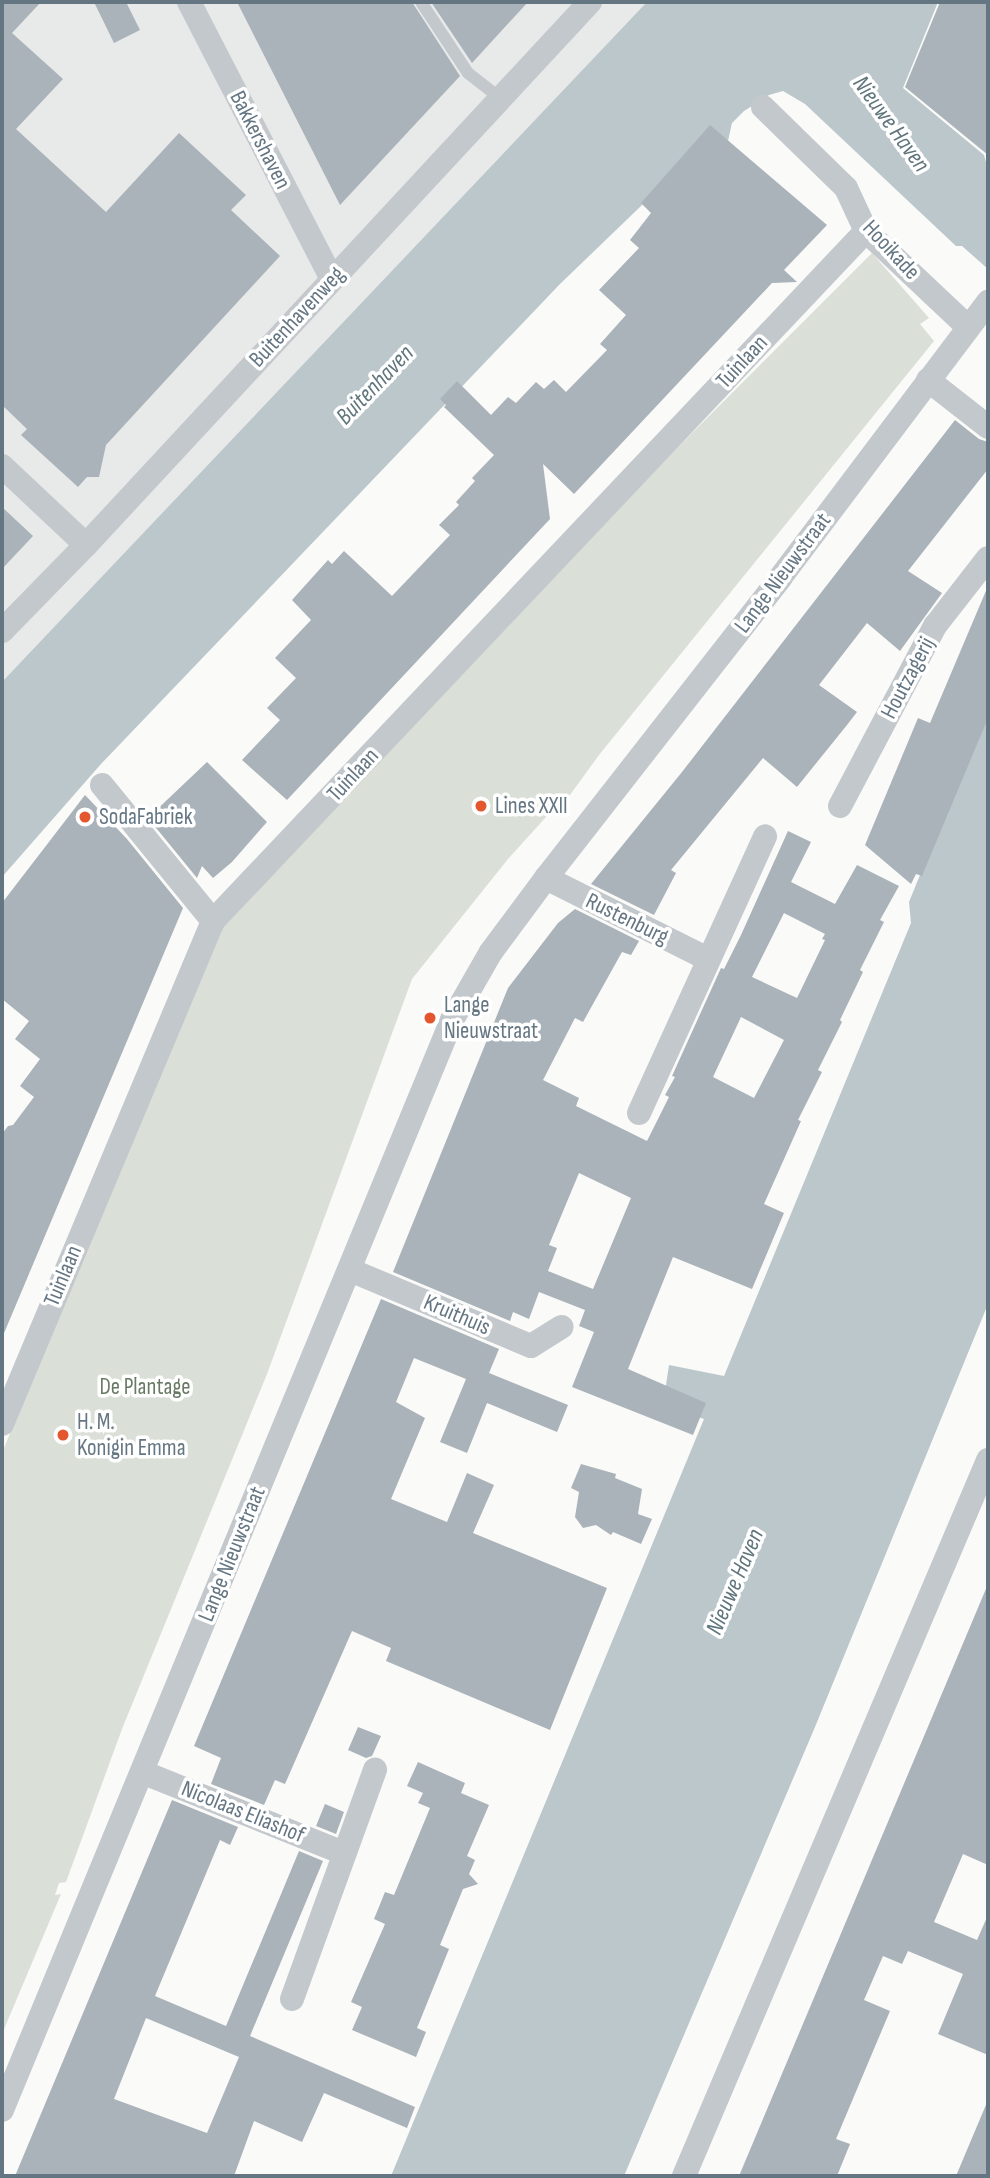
<!DOCTYPE html>
<html>
<head>
<meta charset="utf-8">
<style>
  body { margin:0 }
  #map { position:relative; width:990px; height:2178px; overflow:hidden; background:#fafaf8; font-family:"Sofia Sans Condensed",sans-serif }
  div>[style] { position:absolute }
  [style*='--x'] { left:calc(var(--x)*1px); top:calc(var(--y)*1px); width:calc(var(--w)*1px); rotate:calc(var(--a)*1deg) }
  .built>* { inset:0; background:#e8e9e9 }
  .green>* { inset:0; background:#dadfd7 }
  .water>* { inset:0; background:#bbc7cb }
  .building>* { inset:0; background:#aab3b9 }
  .lane>* { height:12px; margin:-6px; padding:0 6px; transform-origin:6px; border-radius:6px; background:#c3c8cc }
  .street>* { height:24px; margin:-12px; padding:0 12px; transform-origin:12px; border-radius:12px; background:#c3c8cc }
  .dots>* { width:19px; height:19px; translate:-50% -50%; box-sizing:border-box; border:4px solid #fff; border-radius:50% }
  span { translate:-50% -50%; white-space:nowrap; text-align:center; line-height:1.15; -webkit-text-stroke:7px #fff; paint-order:stroke }
  .street-label { font-size:23px; color:#657683 }
  .poi-label { font-size:23px; color:#657683 }
  .left { translate:0 -50%; text-align:left }
  .park-label { font-size:23px; color:#687a64 }
  .water-label { font-size:24px; color:#60757c; font-style:italic }
  .frame { position:absolute; inset:0; border:4px solid #657683; pointer-events:none }
</style>
</head>
<body>
<div id="map">
  <div class="built">
    <i style="clip-path:polygon(2px 2px,734px 2px,2px 786px)"></i>
  </div>
  <div class="green">
    <i style="clip-path:polygon(872px 253px,929px 318px,920px 324px,934px 341px,599px 755px,559px 810px,555px 807px,508px 859px,412px 979px,267px 1374px,122px 1729px,66px 1882px,59px 1883px,55px 1895px,61px 1894px,2px 2034px,2px 1453px,213px 932px,628px 497px)"></i>
  </div>
  <div class="water">
    <i style="clip-path:polygon(647px 2px,938px 2px,903px 88px,984px 155px,988px 169px,988px 269px,962px 246px,956px 246px,805px 104px,783px 91px,769px 95px,744px 111px,732px 123px,728px 141px,667px 181px,560px 284px,101px 764px,2px 877px,2px 682px)"></i>
    <i style="clip-path:polygon(988px 708px,988px 1304px,815px 1727px,624px 2176px,391px 2176px,704px 1419px,663px 1405px,669px 1365px,724px 1376px,911px 923px,909px 902px)"></i>
  </div>
  <div class="building">
    <i style="clip-path:polygon(2px 2px,41px 2px,12px 33px,63px 79px,16px 129px,106px 212px,179px 133px,246px 195px,231px 210px,280px 256px,106px 445px,99px 477px,87px 477px,78px 487px,21px 435px,27px 429px,2px 405px)"></i>
    <i style="clip-path:polygon(94px 2px,126px 2px,140px 30px,114px 43px)"></i>
    <i style="clip-path:polygon(237px 2px,412px 2px,460px 76px,340px 205px)"></i>
    <i style="clip-path:polygon(431px 2px,528px 2px,472px 63px)"></i>
    <i style="clip-path:polygon(940px 2px,988px 2px,988px 155px,905px 87px)"></i>
    <i style="clip-path:polygon(710px 125px,827px 225px,784px 270px,797px 282px,772px 283px,574px 494px,543px 464px,550px 519px,287px 800px,242px 760px,280px 720px,267px 708px,296px 678px,275px 658px,311px 620px,292px 600px,328px 560px,332px 564px,344px 551px,392px 596px,450px 535px,439px 525px,459px 505px,456px 502px,475px 481px,472px 478px,494px 455px,444px 407px,446px 405px,440px 399px,457px 381px,491px 415px,508px 397px,516px 403px,536px 382px,544px 389px,554px 380px,566px 392px,607px 350px,600px 344px,626px 315px,599px 290px,639px 248px,630px 240px,651px 213px,641px 203px)"></i>
    <i style="clip-path:polygon(955px 420px,979px 439px,988px 442px,988px 469px,908px 571px,942px 593px,900px 651px,867px 623px,819px 685px,857px 712px,847px 725px,797px 787px,763px 758px,671px 870px,676px 873px,654px 915px,591px 884px,682px 772px)"></i>
    <i style="clip-path:polygon(2px 507px,33px 536px,2px 569px)"></i>
    <i style="clip-path:polygon(988px 586px,988px 718px,922px 876px,916px 874px,911px 884px,865px 845px,918px 718px,930px 723px)"></i>
    <i style="clip-path:polygon(207px 762px,267px 822px,232px 862px,213px 878px,202px 866px,197px 878px,148px 818px)"></i>
    <i style="clip-path:polygon(85px 795px,127px 839px,183px 908px,2px 1338px,2px 1134px,8px 1126px,13px 1125px,34px 1097px,20px 1086px,40px 1059px,15px 1039px,29px 1021px,2px 999px,2px 903px)"></i>
    <i style="clip-path:polygon(evenodd,788px 831px,811px 842px,791px 882px,835px 904px,857px 865px,899px 886px,880px 920px,884px 922px,860px 970px,863px 972px,840px 1020px,842px 1022px,818px 1070px,822px 1072px,798px 1120px,801px 1121px,764px 1204px,784px 1213px,752px 1289px,673px 1257px,628px 1369px,706px 1403px,693px 1435px,572px 1387px,594px 1332px,579px 1326px,585px 1310px,539px 1292px,529px 1319px,513px 1312px,510px 1321px,393px 1272px,508px 988px,558px 923px,575px 909px,639px 941px,631px 955px,622px 952px,583px 1022px,575px 1018px,543px 1080px,579px 1098px,576px 1106px,647px 1141px,669px 1097px,665px 1095px,675px 1077px,672px 1076px,721px 968px,724px 969px,741px 935px,788px 831px,784px 913px,825px 934px,822px 939px,825px 940px,797px 998px,752px 977px,784px 913px,788px 831px,741px 1017px,784px 1040px,754px 1098px,713px 1077px,741px 1017px,788px 831px,579px 1173px,631px 1198px,593px 1289px,548px 1271px,557px 1248px,549px 1245px,579px 1173px)"></i>
    <i style="clip-path:polygon(381px 1299px,499px 1349px,489px 1373px,568px 1405px,557px 1432px,487px 1403px,467px 1453px,440px 1442px,466px 1379px,414px 1358px,396px 1402px,425px 1418px,391px 1499px,447px 1522px,467px 1473px,494px 1485px,473px 1533px,607px 1588px,550px 1730px,386px 1661px,391px 1648px,352px 1631px,285px 1784px,275px 1780px,264px 1805px,211px 1784px,221px 1758px,194px 1746px)"></i>
    <i style="clip-path:polygon(581px 1464px,616px 1474px,615px 1478px,642px 1489px,638px 1514px,652px 1519px,641px 1544px,613px 1532px,611px 1535px,596px 1525px,583px 1528px,575px 1517px,579px 1492px,571px 1488px)"></i>
    <i style="clip-path:polygon(988px 1584px,988px 1865px,963px 1854px,934px 1922px,977px 1940px,988px 1915px,988px 2055px,938px 2034px,963px 1974px,908px 1951px,902px 1964px,883px 1956px,864px 2000px,890px 2011px,836px 2139px,850px 2144px,837px 2176px,739px 2176px)"></i>
    <i style="clip-path:polygon(358px 1727px,381px 1736px,372px 1756px,366px 1758px,348px 1750px)"></i>
    <i style="clip-path:polygon(418px 1762px,465px 1783px,461px 1793px,489px 1805px,467px 1856px,475px 1860px,469px 1874px,478px 1884px,463px 1889px,440px 1945px,449px 1949px,417px 2028px,426px 2032px,416px 2057px,352px 2030px,362px 2007px,351px 2002px,385px 1924px,374px 1919px,385px 1892px,394px 1895px,430px 1808px,418px 1803px,423px 1793px,407px 1786px)"></i>
    <i style="clip-path:polygon(evenodd,172px 1800px,238px 1827px,230px 1845px,220px 1840px,155px 1996px,226px 2026px,299px 1851px,323px 1861px,250px 2036px,415px 2107px,407px 2128px,324px 2093px,302px 2142px,254px 2121px,234px 2176px,15px 2176px,172px 1800px,146px 2018px,239px 2057px,207px 2133px,114px 2099px,146px 2018px)"></i>
    <i style="clip-path:polygon(325px 1804px,344px 1812px,336px 1834px,316px 1826px)"></i>
    <i style="clip-path:polygon(988px 2100px,988px 2176px,956px 2176px)"></i>
  </div>
  <div class="lane">
    <i style="--x:421;--y:2;--w:85;--a:56.5"></i>
    <i style="--x:468;--y:73;--w:41;--a:38"></i>
  </div>
  <div class="street">
    <i style="--x:189;--y:2;--w:312;--a:62.7"></i>
    <i style="--x:763;--y:107;--w:116;--a:44.3"></i>
    <i style="--x:846;--y:188;--w:47;--a:65.1"></i>
    <i style="--x:866;--y:231;--w:140;--a:43.3"></i>
    <i style="--x:928;--y:380;--w:76;--a:38.1"></i>
    <i style="--x:2;--y:466;--w:115;--a:43.2"></i>
    <i style="--x:2;--y:631;--w:120;--a:-45.7"></i>
    <i style="--x:86;--y:545;--w:741;--a:-47.13"></i>
    <i style="--x:102;--y:785;--w:176;--a:50.8"></i>
    <i style="--x:840;--y:806;--w:204;--a:-62.2"></i>
    <i style="--x:935;--y:626;--w:86;--a:-52.1"></i>
    <i style="--x:546;--y:878;--w:181;--a:26.6"></i>
    <i style="--x:639;--y:1113;--w:304;--a:-65.5"></i>
    <i style="--x:350;--y:1270;--w:196;--a:22.8"></i>
    <i style="--x:531;--y:1346;--w:36;--a:-32"></i>
    <i style="--x:2;--y:1424;--w:545;--a:-67.24"></i>
    <i style="--x:213;--y:921;--w:950;--a:-46.58"></i>
    <i style="--x:142;--y:1772;--w:218;--a:21.9"></i>
    <i style="--x:292;--y:1999;--w:244;--a:-70.1"></i>
    <i style="--x:2;--y:2110;--w:1179;--a:-67.57"></i>
    <i style="--x:452;--y:1020;--w:78;--a:-60.2"></i>
    <i style="--x:491;--y:952;--w:92;--a:-53.4"></i>
    <i style="--x:546;--y:878;--w:380;--a:-52"></i>
    <i style="--x:780;--y:578;--w:346;--a:-53"></i>
    <i style="--x:684;--y:2176;--w:778;--a:-66.99"></i>
  </div>
  <div class="dots">
    <i style="left:481px;top:806px;background:#e4572e"></i>
    <i style="left:85px;top:817px;background:#e4572e"></i>
    <i style="left:430px;top:1018px;background:#e4572e"></i>
    <i style="left:63px;top:1435px;background:#e4572e"></i>
  </div>
  <div class="street-label">
    <span style="left:260px;top:140px;rotate:63deg">Bakkershaven</span>
    <span style="left:891px;top:250px;rotate:47deg">Hooikade</span>
    <span style="left:297px;top:317px;rotate:-47deg">Buitenhavenweg</span>
    <span style="left:742px;top:362px;rotate:-47deg">Tuinlaan</span>
    <span style="left:783px;top:573px;rotate:-53deg">Lange Nieuwstraat</span>
    <span style="left:908px;top:678px;rotate:-62deg">Houtzagerij</span>
    <span style="left:353px;top:775px;rotate:-47deg">Tuinlaan</span>
    <span style="left:627px;top:919px;rotate:26deg">Rustenburg</span>
    <span style="left:63px;top:1276px;rotate:-67deg">Tuinlaan</span>
    <span style="left:457px;top:1315px;rotate:23deg">Kruithuis</span>
    <span style="left:232px;top:1554px;rotate:-68deg">Lange Nieuwstraat</span>
    <span style="left:243px;top:1812px;rotate:22deg">Nicolaas Eliashof</span>
  </div>
  <div class="poi-label">
    <span class="left" style="left:495px;top:806px">Lines XXII</span>
    <span class="left" style="left:99px;top:817px">SodaFabriek</span>
    <span class="left" style="left:444px;top:1018px">Lange<br>Nieuwstraat</span>
    <span class="left" style="left:77px;top:1435px">H. M.<br>Konigin Emma</span>
  </div>
  <div class="park-label">
    <span style="left:145px;top:1387px">De Plantage</span>
  </div>
  <div class="water-label">
    <span style="left:891px;top:124px;rotate:54deg">Nieuwe Haven</span>
    <span style="left:375px;top:385px;rotate:-46deg">Buitenhaven</span>
    <span style="left:735px;top:1582px;rotate:-67deg">Nieuwe Haven</span>
  </div>
  <div class="frame"></div>
</div>
</body>
</html>
